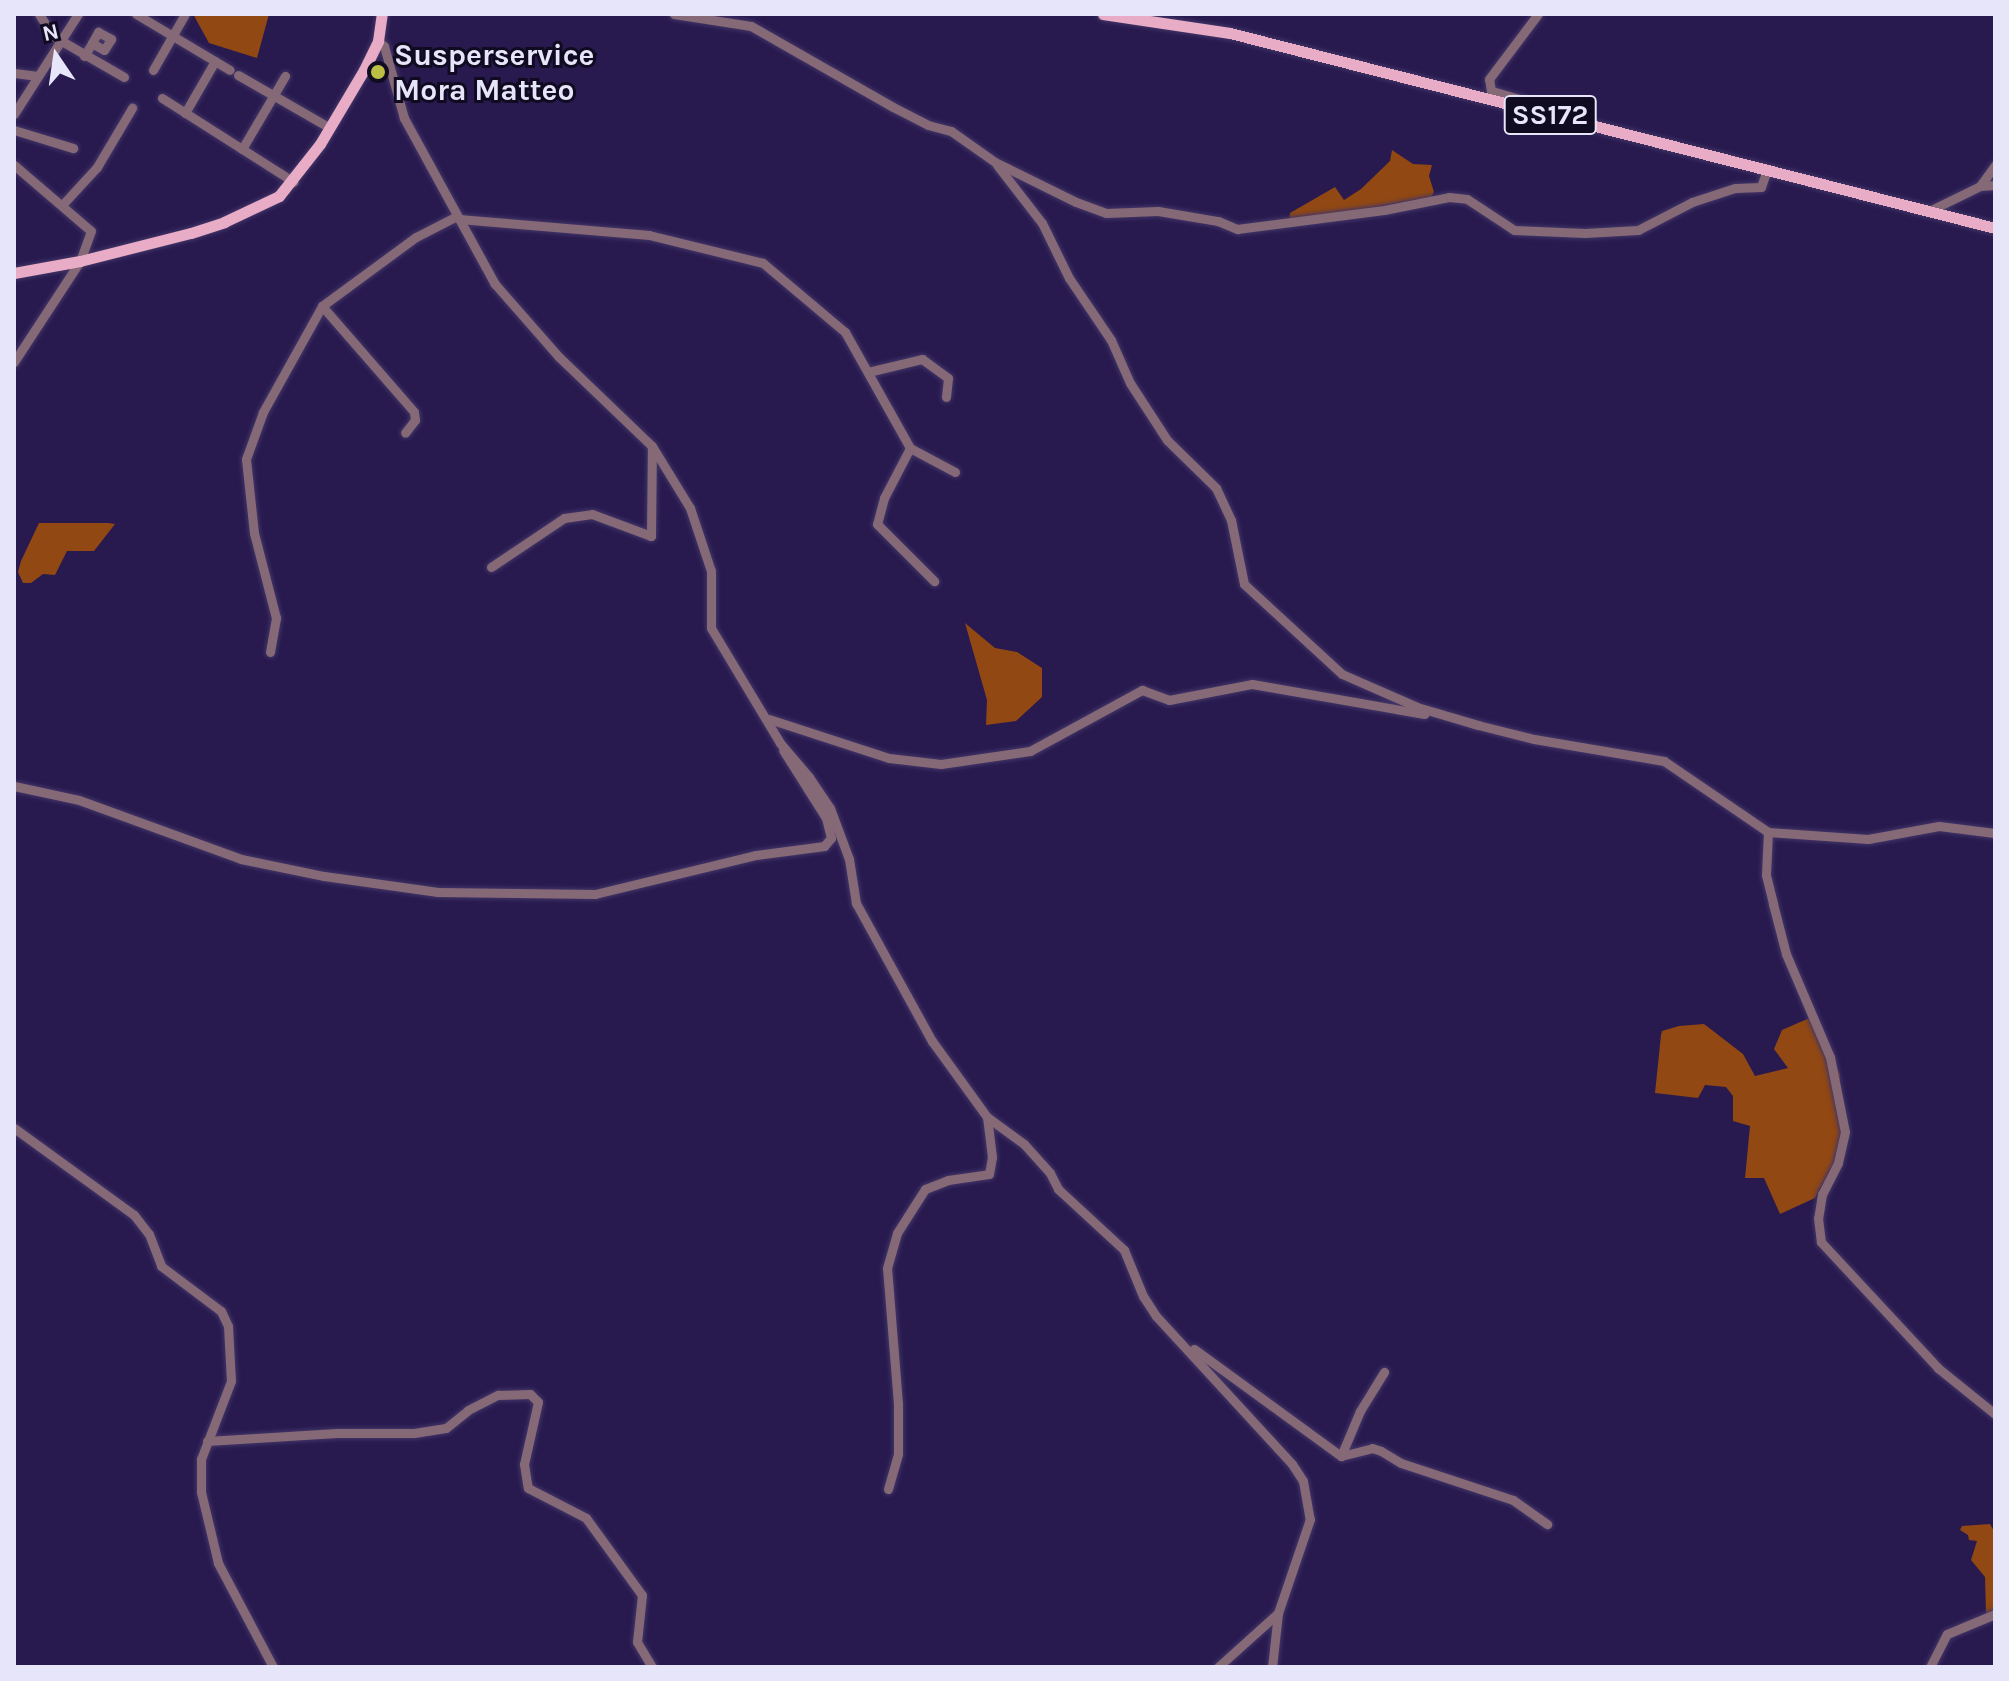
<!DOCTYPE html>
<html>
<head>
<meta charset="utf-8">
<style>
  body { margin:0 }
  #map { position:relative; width:2009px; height:1681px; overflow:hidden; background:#281a4f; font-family:Karla,sans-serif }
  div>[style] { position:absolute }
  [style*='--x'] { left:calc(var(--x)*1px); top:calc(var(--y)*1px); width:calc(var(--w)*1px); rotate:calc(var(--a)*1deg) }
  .forest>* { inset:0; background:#914813 }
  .roads { filter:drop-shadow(0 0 2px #433667) drop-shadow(0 0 2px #433667) }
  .minor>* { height:9px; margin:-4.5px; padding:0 4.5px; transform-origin:4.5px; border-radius:4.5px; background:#866976 }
  .major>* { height:11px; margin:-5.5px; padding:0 5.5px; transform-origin:5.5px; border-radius:5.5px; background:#e8acc7 }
  .dots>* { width:22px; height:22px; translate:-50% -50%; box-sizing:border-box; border:4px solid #100b21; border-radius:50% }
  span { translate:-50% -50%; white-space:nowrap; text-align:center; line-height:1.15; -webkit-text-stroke:6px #100b21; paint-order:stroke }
  .shield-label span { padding:2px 6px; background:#100b21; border:2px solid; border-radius:6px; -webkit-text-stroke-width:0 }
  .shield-label { font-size:28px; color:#e7e5f9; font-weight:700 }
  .poi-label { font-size:30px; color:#e7e5f9; font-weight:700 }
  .left { translate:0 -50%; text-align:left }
  .frame { position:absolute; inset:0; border:16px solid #e7e5f9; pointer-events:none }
  .north { position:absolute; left:16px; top:16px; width:80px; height:80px; -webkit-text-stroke:6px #100b21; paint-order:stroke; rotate:347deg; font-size:22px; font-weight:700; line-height:32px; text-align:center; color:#e7e5f9 }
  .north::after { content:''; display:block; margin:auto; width:28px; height:36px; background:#e7e5f9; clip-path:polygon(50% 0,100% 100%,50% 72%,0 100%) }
</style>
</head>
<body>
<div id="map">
  <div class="forest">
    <i style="clip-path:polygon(193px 14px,269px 14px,257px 58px,209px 43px)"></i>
    <i style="clip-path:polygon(1392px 150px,1413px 164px,1432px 165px,1429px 176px,1434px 192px,1431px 197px,1289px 222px,1290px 213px,1335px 187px,1344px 200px,1361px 189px,1390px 161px)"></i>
    <i style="clip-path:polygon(39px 523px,108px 523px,115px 524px,94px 551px,67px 551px,55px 575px,43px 574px,31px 583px,23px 583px,18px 572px,21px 561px)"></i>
    <i style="clip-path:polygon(965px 623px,995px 648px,1017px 652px,1042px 668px,1042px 697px,1016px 721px,986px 725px,987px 700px)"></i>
    <i style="clip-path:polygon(1814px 1016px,1840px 1074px,1841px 1137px,1833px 1164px,1815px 1198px,1780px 1214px,1764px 1178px,1745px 1178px,1750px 1126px,1733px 1121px,1733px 1096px,1726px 1087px,1705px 1085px,1698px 1098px,1655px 1093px,1661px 1035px,1662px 1031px,1679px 1026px,1704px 1024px,1743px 1054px,1755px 1076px,1788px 1068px,1774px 1049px,1782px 1030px)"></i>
    <i style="clip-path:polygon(1990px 1524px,1995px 1533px,1995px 1613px,1986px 1615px,1985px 1577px,1971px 1560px,1977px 1541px,1969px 1540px,1968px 1535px,1960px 1530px,1962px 1526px)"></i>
  </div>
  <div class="roads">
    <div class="minor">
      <i style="--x:39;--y:14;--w:26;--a:58"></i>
      <i style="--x:53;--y:36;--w:82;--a:30"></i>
      <i style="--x:136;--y:14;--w:109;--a:30.8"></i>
      <i style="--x:674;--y:14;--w:78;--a:8.9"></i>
      <i style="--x:751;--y:26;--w:163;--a:29.7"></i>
      <i style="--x:893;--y:107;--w:39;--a:27"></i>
      <i style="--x:928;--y:125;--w:24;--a:15"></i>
      <i style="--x:951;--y:131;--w:54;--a:35.2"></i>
      <i style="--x:995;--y:162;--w:90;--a:26.3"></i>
      <i style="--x:1076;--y:202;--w:32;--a:20"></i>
      <i style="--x:1106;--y:213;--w:52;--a:-2.2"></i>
      <i style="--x:1158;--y:211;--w:61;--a:9.5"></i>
      <i style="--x:1218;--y:221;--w:21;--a:23"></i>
      <i style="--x:1237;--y:229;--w:148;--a:-7.4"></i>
      <i style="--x:1384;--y:210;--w:66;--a:-11.3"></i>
      <i style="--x:1449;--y:197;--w:18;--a:6"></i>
      <i style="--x:1467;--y:199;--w:56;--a:33.4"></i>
      <i style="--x:1514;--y:230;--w:71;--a:2.4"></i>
      <i style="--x:1585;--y:233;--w:53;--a:-3.2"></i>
      <i style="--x:1638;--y:230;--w:61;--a:-27.4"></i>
      <i style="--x:1692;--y:202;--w:45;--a:-18"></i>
      <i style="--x:1735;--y:188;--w:26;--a:-2"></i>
      <i style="--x:1761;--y:187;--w:18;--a:-71"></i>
      <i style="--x:378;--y:41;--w:8;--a:40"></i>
      <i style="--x:384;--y:46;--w:75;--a:74.5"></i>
      <i style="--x:404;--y:118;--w:189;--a:61.3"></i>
      <i style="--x:495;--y:284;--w:96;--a:48.8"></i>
      <i style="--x:558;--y:356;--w:130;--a:43.8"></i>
      <i style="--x:652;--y:446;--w:73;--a:58.5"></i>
      <i style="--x:690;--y:508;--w:66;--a:71.6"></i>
      <i style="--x:711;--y:571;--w:57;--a:90"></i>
      <i style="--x:711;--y:628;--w:134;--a:59"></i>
      <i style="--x:780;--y:743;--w:45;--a:49.5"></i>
      <i style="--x:809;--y:777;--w:37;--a:56"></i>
      <i style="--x:830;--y:808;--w:54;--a:69.6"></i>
      <i style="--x:849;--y:859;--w:45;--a:81"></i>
      <i style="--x:856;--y:903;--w:158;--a:61.2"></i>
      <i style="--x:932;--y:1041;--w:94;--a:54.1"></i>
      <i style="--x:987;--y:1117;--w:46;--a:36.1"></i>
      <i style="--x:1024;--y:1144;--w:39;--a:48"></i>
      <i style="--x:1050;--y:1173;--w:18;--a:63"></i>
      <i style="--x:1058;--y:1189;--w:90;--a:42.7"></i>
      <i style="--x:1124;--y:1250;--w:50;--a:67.6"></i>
      <i style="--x:1143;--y:1296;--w:24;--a:57"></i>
      <i style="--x:1156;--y:1316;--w:201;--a:47.4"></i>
      <i style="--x:1292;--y:1464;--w:20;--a:57"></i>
      <i style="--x:1303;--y:1481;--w:39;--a:80"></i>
      <i style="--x:1310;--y:1519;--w:99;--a:108.8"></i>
      <i style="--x:1278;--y:1613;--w:54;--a:96.3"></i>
      <i style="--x:84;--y:56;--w:15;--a:-58"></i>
      <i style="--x:92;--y:43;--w:13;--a:-61"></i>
      <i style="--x:98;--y:32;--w:15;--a:28"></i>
      <i style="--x:111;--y:39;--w:13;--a:122"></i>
      <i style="--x:104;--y:50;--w:14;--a:-150"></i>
      <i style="--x:153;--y:70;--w:64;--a:-60.3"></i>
      <i style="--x:14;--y:73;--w:24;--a:7"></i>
      <i style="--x:238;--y:75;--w:106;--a:29.9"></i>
      <i style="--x:162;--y:98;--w:156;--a:32.5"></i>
      <i style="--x:1523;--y:108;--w:8;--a:-90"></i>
      <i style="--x:1523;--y:100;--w:33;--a:-164"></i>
      <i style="--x:1491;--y:91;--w:12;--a:-99"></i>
      <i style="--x:1489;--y:79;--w:81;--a:-53"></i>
      <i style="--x:185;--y:113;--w:60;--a:-60"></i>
      <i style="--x:14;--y:114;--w:119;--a:-57.4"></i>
      <i style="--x:14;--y:130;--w:62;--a:17"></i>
      <i style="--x:242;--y:149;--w:85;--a:-59.5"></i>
      <i style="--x:14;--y:165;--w:101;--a:40.6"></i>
      <i style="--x:91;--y:231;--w:32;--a:110"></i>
      <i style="--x:80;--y:261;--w:121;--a:123.2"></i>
      <i style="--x:997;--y:165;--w:73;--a:52.2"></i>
      <i style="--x:1042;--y:223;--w:61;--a:63.9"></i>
      <i style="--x:1069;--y:278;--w:75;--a:55.9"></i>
      <i style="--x:1111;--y:340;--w:47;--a:66.2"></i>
      <i style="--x:1130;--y:383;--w:68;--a:57"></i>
      <i style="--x:1167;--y:440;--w:69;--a:44.4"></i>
      <i style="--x:1216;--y:488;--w:35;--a:65"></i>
      <i style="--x:1231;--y:520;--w:65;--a:78.5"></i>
      <i style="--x:1244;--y:584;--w:133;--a:42.6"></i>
      <i style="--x:1342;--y:674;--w:82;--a:23.7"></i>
      <i style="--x:1417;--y:707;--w:64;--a:16.4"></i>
      <i style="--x:1478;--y:725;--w:58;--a:14"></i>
      <i style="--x:1534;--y:739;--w:132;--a:9.6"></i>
      <i style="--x:1664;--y:761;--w:126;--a:34.3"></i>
      <i style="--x:1980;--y:186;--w:26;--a:-54"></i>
      <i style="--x:63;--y:204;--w:50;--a:-47.4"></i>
      <i style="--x:97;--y:167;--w:69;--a:-59.3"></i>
      <i style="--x:1929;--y:211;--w:57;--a:-26.1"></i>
      <i style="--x:1980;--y:186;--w:15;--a:-4"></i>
      <i style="--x:322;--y:306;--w:140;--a:49"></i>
      <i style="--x:414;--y:412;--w:8;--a:83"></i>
      <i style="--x:415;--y:420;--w:16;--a:128"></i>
      <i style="--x:868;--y:372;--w:56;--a:-13.5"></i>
      <i style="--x:922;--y:359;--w:32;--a:36"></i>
      <i style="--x:948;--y:378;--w:19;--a:96"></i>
      <i style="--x:910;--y:448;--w:51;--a:28.1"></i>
      <i style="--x:491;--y:567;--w:88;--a:-33.9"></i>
      <i style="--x:564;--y:518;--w:28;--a:-8"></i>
      <i style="--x:592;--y:514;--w:63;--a:20.4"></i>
      <i style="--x:651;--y:536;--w:89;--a:-89.4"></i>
      <i style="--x:270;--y:652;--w:35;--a:-80"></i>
      <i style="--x:276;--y:618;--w:88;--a:-104.5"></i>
      <i style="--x:254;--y:533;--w:74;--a:-96.2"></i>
      <i style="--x:246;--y:459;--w:50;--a:-70.1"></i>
      <i style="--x:263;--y:412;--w:121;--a:-60.9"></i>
      <i style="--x:322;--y:306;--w:117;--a:-36.3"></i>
      <i style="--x:416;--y:237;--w:46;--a:-27.1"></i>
      <i style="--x:457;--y:216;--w:4;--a:56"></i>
      <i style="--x:459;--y:219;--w:191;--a:4.8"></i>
      <i style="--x:649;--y:235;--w:117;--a:13.8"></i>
      <i style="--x:763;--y:263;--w:107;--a:40.1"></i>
      <i style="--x:845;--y:332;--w:133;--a:60.7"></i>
      <i style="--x:910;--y:448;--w:56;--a:117.5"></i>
      <i style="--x:884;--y:498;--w:27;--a:105"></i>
      <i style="--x:877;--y:524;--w:81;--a:45"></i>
      <i style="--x:769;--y:719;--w:126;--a:18"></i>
      <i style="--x:889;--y:758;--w:52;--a:6.6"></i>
      <i style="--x:941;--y:764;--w:90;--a:-8.3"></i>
      <i style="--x:1030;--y:751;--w:128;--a:-28.6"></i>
      <i style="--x:1142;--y:690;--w:29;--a:20"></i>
      <i style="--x:1169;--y:700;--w:85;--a:-10.9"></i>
      <i style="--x:1252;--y:684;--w:175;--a:9.9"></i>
      <i style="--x:14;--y:786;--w:66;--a:12.2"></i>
      <i style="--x:79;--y:800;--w:172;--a:20"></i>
      <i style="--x:241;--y:859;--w:85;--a:11.6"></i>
      <i style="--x:324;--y:876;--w:115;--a:8"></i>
      <i style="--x:438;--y:892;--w:157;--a:0.7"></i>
      <i style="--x:595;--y:894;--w:166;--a:-13.6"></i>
      <i style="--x:756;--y:855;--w:69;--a:-7.5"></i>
      <i style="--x:824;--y:846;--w:11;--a:-49"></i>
      <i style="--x:831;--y:838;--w:21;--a:-104"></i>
      <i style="--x:826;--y:818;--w:80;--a:-122.3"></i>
      <i style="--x:1768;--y:832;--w:43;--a:92.7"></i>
      <i style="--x:1766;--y:875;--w:30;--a:76"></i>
      <i style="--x:1773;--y:904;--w:52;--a:75.4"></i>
      <i style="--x:1786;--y:954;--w:112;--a:66.9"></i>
      <i style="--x:1830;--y:1057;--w:76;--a:78.7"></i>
      <i style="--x:1845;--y:1132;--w:32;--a:103"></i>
      <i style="--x:1838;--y:1163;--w:35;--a:117"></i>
      <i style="--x:1822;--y:1194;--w:24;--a:99"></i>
      <i style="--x:1818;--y:1218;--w:24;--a:83"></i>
      <i style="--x:1821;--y:1242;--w:172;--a:47.1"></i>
      <i style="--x:1938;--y:1368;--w:73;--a:38.9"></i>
      <i style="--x:1768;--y:832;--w:100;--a:4"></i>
      <i style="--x:1868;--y:839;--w:72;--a:-10.4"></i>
      <i style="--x:1939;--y:826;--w:56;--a:7.1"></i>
      <i style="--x:14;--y:1128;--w:148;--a:35.9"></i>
      <i style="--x:134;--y:1215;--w:24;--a:52"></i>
      <i style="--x:149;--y:1234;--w:34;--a:69"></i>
      <i style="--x:161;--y:1266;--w:75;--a:36.9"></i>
      <i style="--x:221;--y:1311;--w:17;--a:65"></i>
      <i style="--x:228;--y:1326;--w:55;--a:86.9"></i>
      <i style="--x:231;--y:1381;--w:84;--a:111"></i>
      <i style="--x:201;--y:1459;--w:33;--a:90"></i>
      <i style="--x:201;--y:1492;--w:73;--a:76.5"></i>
      <i style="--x:218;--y:1563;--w:118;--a:62.1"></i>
      <i style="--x:1194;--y:1349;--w:182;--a:36.1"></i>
      <i style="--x:1341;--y:1456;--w:32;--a:-14"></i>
      <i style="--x:1372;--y:1448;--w:9;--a:18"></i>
      <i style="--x:1381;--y:1451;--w:23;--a:31"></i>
      <i style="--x:1401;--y:1463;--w:118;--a:18.3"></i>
      <i style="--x:1513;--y:1500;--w:42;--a:35.2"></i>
      <i style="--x:207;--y:1441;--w:130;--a:-3.5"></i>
      <i style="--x:337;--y:1433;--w:77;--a:0"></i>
      <i style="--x:414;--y:1433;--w:32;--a:-9"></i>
      <i style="--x:446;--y:1428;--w:28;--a:-39"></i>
      <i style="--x:468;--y:1410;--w:34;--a:-27"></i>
      <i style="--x:498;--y:1395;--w:32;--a:-2"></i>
      <i style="--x:530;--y:1394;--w:11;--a:45"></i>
      <i style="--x:538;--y:1402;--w:64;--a:102.7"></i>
      <i style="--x:524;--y:1464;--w:24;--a:81"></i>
      <i style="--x:528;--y:1488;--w:65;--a:27.3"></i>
      <i style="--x:586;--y:1518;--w:95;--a:54"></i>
      <i style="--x:642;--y:1595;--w:47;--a:96.1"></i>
      <i style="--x:637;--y:1642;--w:29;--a:59"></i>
      <i style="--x:1341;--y:1456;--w:49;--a:-67.1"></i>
      <i style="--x:1360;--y:1411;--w:46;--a:-58.4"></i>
      <i style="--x:888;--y:1489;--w:36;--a:-74"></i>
      <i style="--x:898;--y:1454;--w:50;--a:-90"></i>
      <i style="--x:898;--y:1404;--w:136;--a:-94.6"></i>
      <i style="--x:887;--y:1268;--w:36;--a:-74"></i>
      <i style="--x:897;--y:1233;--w:52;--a:-57.5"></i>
      <i style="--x:925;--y:1189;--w:25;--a:-21"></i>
      <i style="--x:948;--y:1180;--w:41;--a:-8.3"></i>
      <i style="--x:989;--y:1174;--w:17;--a:-80"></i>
      <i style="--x:992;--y:1157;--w:40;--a:-97.1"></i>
      <i style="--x:1218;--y:1667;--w:81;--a:-42"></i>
      <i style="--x:1930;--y:1667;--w:37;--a:-63"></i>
      <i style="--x:1947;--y:1634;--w:52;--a:-22.6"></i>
    </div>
    <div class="major">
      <i style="--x:1103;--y:14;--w:128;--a:8.5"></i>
      <i style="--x:1230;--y:33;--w:789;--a:14.3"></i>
      <i style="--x:14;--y:273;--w:67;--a:-10.3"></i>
      <i style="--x:80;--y:261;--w:114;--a:-14.2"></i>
      <i style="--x:191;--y:233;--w:35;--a:-18"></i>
      <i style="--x:224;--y:222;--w:61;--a:-25.3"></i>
      <i style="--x:279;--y:196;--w:66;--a:-51.7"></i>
      <i style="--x:320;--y:144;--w:86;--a:-59.3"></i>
      <i style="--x:364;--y:70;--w:32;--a:-64"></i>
      <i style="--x:378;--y:41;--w:27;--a:-82"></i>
    </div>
  </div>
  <div class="dots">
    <i style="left:378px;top:72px;background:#bcbf43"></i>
  </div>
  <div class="shield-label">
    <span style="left:1550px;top:115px">SS172</span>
  </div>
  <div class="poi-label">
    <span class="left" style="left:394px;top:72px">Susperservice<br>Mora Matteo</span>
  </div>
  <div class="frame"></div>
  <div class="north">N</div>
</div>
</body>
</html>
